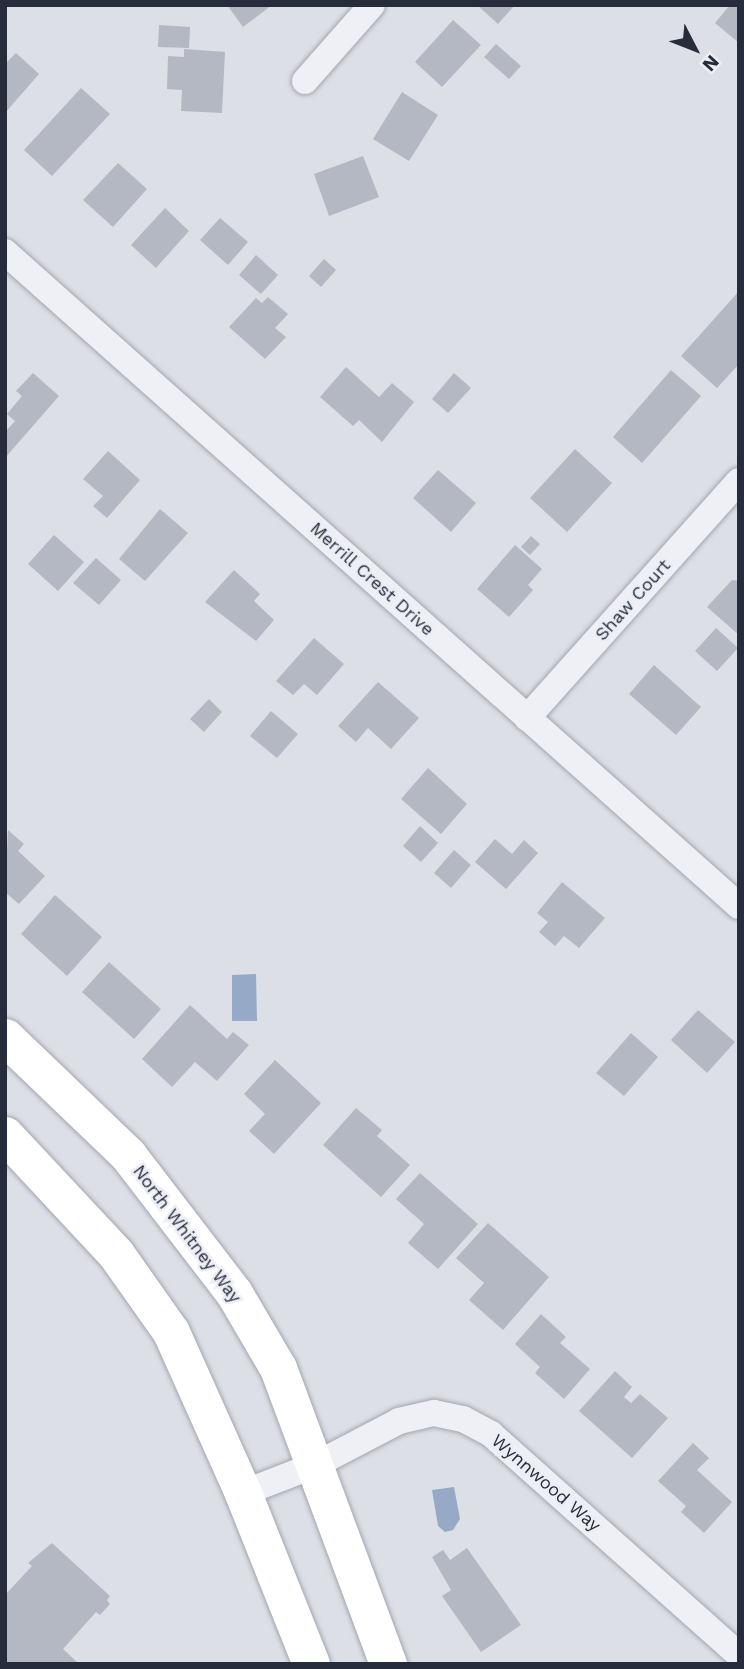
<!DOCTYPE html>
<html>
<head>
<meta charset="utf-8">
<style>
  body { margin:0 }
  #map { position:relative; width:744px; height:1669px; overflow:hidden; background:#dcdfe6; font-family:"Work Sans",sans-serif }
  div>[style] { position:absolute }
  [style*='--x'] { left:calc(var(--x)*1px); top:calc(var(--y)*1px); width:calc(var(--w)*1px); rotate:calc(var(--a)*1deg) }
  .water>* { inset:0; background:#96aac7 }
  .building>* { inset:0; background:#b3b8c3 }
  .roads { filter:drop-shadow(0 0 2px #a2a6b0) drop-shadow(0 0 2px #a2a6b0) }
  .minor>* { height:26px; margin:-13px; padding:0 13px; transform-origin:13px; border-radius:13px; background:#eef0f5 }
  .secondary>* { height:37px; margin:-18.5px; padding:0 18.5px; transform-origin:18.5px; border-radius:18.5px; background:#fff }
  span { translate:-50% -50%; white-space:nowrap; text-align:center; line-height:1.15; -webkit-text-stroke:5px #ebeef4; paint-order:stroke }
  .street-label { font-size:18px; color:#262c3c }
  .frame { position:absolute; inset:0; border:7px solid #262c3c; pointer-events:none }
  .north { position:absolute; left:660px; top:14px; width:70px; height:70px; -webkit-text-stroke:5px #ebeef4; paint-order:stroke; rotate:132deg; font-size:19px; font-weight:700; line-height:28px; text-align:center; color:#262c3c }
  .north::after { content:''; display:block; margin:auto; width:24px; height:32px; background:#262c3c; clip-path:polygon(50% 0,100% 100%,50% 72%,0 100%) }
</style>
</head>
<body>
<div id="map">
  <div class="water">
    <i style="clip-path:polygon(256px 974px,257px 1021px,232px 1021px,232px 975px)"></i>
    <i style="clip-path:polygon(454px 1487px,460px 1519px,453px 1530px,445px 1532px,438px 1526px,432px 1490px)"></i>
  </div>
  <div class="building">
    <i style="clip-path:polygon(227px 5px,272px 5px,243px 27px)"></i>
    <i style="clip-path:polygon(477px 5px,515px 5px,498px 24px)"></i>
    <i style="clip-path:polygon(730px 5px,739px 5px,739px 43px,715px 23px)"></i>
    <i style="clip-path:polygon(453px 20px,481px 45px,442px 87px,415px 62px)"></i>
    <i style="clip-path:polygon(159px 25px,190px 27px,189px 48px,158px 47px)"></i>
    <i style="clip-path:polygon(496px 44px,521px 66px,509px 79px,484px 57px)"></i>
    <i style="clip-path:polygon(184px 49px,225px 52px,222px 113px,181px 111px,182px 90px,167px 89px,168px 56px,184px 57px)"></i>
    <i style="clip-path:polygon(16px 53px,39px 74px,5px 113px,5px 64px)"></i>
    <i style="clip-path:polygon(81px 88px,110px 114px,52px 176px,24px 150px)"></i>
    <i style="clip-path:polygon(402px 92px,438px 115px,409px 161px,373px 139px)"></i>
    <i style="clip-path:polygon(363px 156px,379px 197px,329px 216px,314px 174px)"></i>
    <i style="clip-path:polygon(118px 163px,147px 189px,113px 227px,83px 200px)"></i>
    <i style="clip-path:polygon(165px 208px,189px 231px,156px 268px,131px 245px)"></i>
    <i style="clip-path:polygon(220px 218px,248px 242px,228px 265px,200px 240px)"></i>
    <i style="clip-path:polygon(256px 255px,278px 275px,261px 294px,239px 275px)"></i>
    <i style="clip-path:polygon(324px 259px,336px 270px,321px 287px,309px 276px)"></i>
    <i style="clip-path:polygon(739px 291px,739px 364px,717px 388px,681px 356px)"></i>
    <i style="clip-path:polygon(268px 297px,288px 314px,275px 328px,286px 337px,265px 359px,229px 327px,256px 298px,262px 303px)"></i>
    <i style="clip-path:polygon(346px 367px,379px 397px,392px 383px,414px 402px,382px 442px,359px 420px,353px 426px,320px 397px)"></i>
    <i style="clip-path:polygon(671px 370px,701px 396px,642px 463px,613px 437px)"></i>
    <i style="clip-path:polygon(33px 373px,59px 396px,5px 458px,5px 432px,15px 421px,7px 414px,22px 396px,16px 391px)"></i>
    <i style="clip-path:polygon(454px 373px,471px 388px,448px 413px,432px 399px)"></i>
    <i style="clip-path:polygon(575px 449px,612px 483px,567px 532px,530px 498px)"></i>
    <i style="clip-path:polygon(108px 451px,140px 480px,107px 518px,93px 506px,103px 496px,83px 479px)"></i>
    <i style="clip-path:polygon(438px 470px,476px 503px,451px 532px,413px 498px)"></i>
    <i style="clip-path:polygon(160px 509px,188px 533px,145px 581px,119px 559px)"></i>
    <i style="clip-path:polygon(54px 535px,84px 562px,58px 591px,28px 564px)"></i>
    <i style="clip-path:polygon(531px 536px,540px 544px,530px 555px,521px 547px)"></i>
    <i style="clip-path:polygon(515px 545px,542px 569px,528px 585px,533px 590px,509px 617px,477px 589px)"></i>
    <i style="clip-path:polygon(96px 558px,121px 580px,99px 605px,73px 583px)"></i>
    <i style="clip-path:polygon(234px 570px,260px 594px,254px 601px,274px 620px,256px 641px,205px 602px)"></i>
    <i style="clip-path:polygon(732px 580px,739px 581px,739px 635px,707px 607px)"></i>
    <i style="clip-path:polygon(716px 628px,738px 648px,717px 671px,695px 651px)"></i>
    <i style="clip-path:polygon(314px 638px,344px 664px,317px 695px,304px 684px,293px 695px,276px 681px)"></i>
    <i style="clip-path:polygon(654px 665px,701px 707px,676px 735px,629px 694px)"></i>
    <i style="clip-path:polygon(378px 682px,419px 718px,391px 749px,368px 728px,356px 742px,338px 726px)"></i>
    <i style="clip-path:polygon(209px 699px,222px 712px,204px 732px,190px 719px)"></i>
    <i style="clip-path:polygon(271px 711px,298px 734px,277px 758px,250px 736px)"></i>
    <i style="clip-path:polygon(428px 768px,467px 804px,441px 834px,401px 799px)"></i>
    <i style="clip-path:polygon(420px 826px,438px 843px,421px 862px,403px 846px)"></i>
    <i style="clip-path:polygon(8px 830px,24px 844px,18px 851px,45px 876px,19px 904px,5px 892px)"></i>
    <i style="clip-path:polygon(495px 839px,512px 854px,524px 840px,538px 853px,506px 889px,475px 862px)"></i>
    <i style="clip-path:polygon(454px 850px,471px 865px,451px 888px,434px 873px)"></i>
    <i style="clip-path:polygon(562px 882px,605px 918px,579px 948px,564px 936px,555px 946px,539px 932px,548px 922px,537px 913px)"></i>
    <i style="clip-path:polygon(55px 895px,102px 937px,67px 976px,21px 934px)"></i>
    <i style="clip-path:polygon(109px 962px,161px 1009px,134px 1039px,82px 992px)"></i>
    <i style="clip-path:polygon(190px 1005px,227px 1039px,233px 1032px,249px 1045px,217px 1081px,195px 1062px,172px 1087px,142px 1059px)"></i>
    <i style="clip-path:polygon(698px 1010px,735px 1042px,707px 1073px,671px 1040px)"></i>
    <i style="clip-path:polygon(631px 1033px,658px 1057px,624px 1096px,596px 1073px)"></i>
    <i style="clip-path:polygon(275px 1060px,321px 1103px,274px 1154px,249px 1131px,265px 1114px,244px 1094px)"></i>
    <i style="clip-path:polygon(356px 1108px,382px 1130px,377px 1136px,410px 1165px,381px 1197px,323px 1145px)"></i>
    <i style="clip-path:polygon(420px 1173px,478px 1224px,438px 1269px,408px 1243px,424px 1224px,396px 1199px)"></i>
    <i style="clip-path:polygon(488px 1223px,549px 1277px,503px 1330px,469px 1300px,484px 1283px,456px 1258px)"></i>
    <i style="clip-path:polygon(541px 1314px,566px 1337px,560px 1343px,590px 1369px,564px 1399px,535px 1373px,540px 1367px,515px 1344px)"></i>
    <i style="clip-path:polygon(615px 1371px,632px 1387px,624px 1397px,631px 1403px,640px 1394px,668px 1418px,632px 1458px,579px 1411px)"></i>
    <i style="clip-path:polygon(693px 1443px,709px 1458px,697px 1470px,732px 1502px,704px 1533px,681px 1512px,686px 1506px,658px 1481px)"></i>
    <i style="clip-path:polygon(52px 1543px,110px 1596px,107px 1600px,110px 1604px,100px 1615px,96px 1612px,63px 1649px,79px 1664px,5px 1664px,5px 1595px,32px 1566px,28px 1563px)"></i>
    <i style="clip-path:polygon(467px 1548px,521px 1625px,481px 1652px,442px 1596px,451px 1590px,432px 1557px,443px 1550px,450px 1560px)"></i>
  </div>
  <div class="roads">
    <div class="minor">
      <i style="--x:305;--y:81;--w:101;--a:-48.6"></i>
      <i style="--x:5;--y:252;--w:983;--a:41.7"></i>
      <i style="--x:527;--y:718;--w:318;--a:-48.2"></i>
      <i style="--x:243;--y:1493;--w:77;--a:-21.3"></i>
      <i style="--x:315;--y:1465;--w:95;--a:-27.6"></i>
      <i style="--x:399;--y:1421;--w:36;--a:-13"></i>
      <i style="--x:434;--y:1413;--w:30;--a:12"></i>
      <i style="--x:463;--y:1419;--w:32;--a:28"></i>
      <i style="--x:491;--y:1434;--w:332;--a:41.7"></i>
    </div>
    <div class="secondary">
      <i style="--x:5;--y:1037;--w:170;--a:43.8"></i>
      <i style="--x:128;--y:1155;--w:174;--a:52.5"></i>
      <i style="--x:234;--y:1293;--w:87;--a:59.6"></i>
      <i style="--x:278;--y:1368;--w:316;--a:69.6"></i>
      <i style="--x:5;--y:1135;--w:163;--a:47"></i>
      <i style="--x:116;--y:1254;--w:95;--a:54.8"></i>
      <i style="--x:171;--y:1332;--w:176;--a:65.9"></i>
      <i style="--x:243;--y:1493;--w:184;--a:68.3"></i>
    </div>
  </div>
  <div class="street-label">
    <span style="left:372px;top:579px;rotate:42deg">Merrill Crest Drive</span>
    <span style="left:633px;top:600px;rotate:-48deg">Shaw Court</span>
    <span style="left:187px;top:1234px;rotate:53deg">North Whitney Way</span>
    <span style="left:546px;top:1483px;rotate:41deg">Wynnwood Way</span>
  </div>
  <div class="frame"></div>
  <div class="north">N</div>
</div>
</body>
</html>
